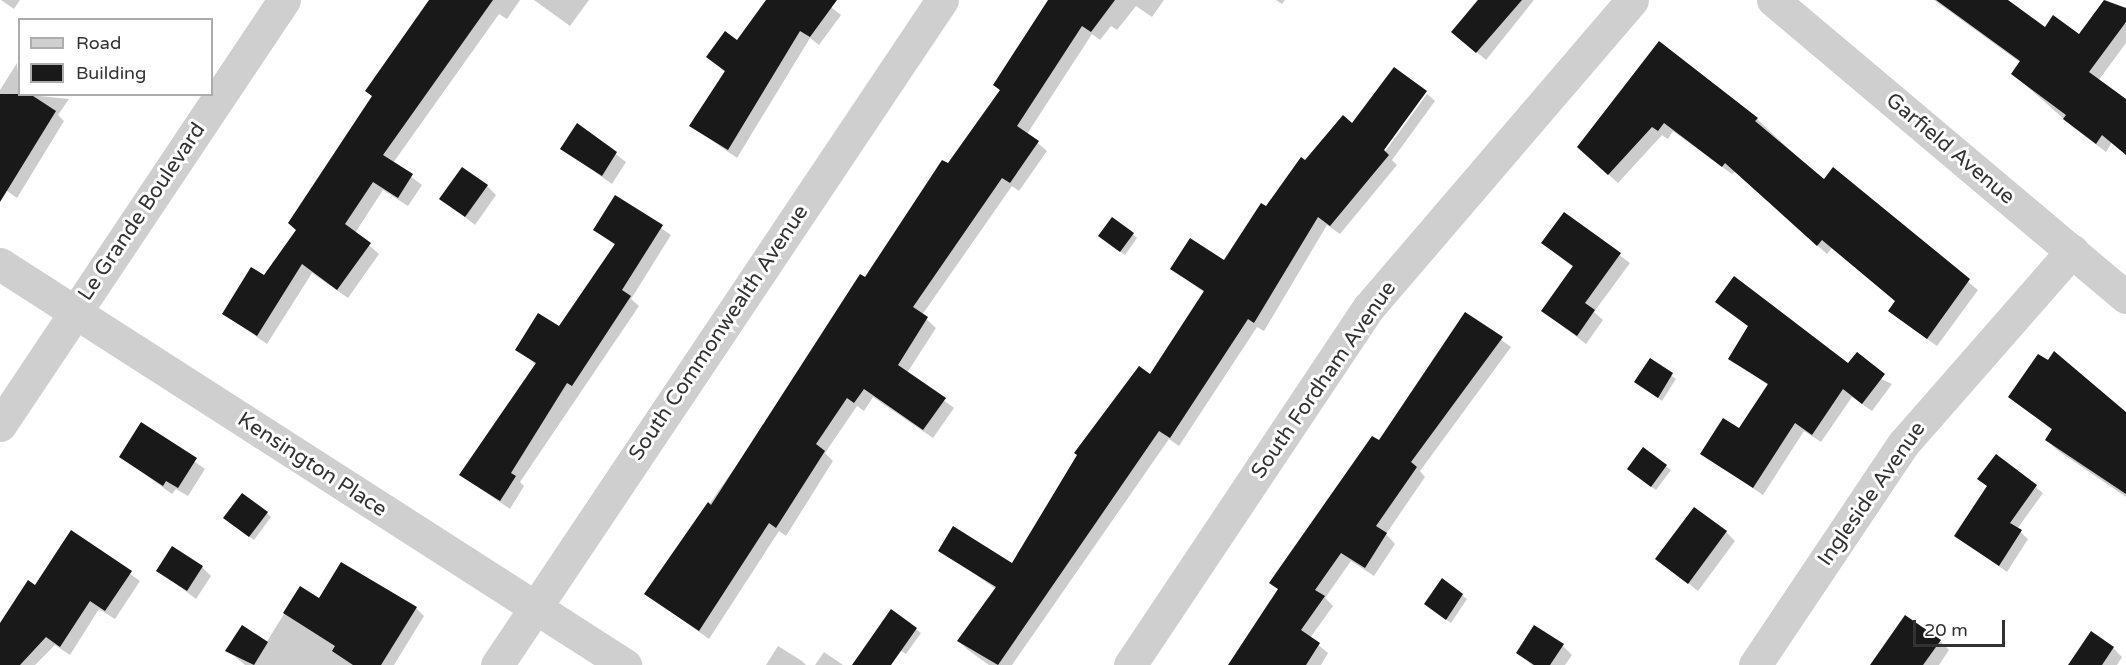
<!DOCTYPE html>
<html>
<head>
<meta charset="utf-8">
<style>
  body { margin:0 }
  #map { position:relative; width:2126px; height:665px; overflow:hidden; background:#fff; font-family:"Varela Round",sans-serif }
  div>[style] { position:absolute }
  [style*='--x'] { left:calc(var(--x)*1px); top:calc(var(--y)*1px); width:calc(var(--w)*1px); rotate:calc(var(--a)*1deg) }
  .shadow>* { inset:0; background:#0003 }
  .building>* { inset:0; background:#191919 }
  .street>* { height:33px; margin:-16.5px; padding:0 16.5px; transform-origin:16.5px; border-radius:16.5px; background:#cfcfcf }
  span { translate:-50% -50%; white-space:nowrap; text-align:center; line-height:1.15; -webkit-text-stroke:6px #fff; paint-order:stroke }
  .street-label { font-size:21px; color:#323232 }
  .legend { position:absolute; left:18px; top:18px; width:195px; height:78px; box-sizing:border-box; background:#fff; border:2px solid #adadad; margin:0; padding:8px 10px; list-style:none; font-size:18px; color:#323232 }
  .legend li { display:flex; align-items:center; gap:12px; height:30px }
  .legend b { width:30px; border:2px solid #adadad }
  .scale { position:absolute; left:1913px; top:620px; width:92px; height:27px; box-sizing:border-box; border:3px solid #323232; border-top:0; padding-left:8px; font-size:18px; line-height:21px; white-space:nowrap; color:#323232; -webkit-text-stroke:4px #fff; paint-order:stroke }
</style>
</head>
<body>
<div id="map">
  <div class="shadow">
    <i style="clip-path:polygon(1px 0,20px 0,14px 9px)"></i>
    <i style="clip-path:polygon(432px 0,520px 0,507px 19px,499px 14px,393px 163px,422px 185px,408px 206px,383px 190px,355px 233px,379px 254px,348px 298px,312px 273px,267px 344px,224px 314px,264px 277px,297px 231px,373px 97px,367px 91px)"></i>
    <i style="clip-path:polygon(534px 0,589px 0,570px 26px)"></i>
    <i style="clip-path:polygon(768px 0,822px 0,841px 15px,819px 45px,810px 38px,737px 158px,691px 126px,725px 72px,708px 57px,738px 42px)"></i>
    <i style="clip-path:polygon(1049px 0,1164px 0,1152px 17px,1136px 6px,1117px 30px,1111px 26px,1100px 40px,1092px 34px,1027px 134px,1047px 151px,1019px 191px,1012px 186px,922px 315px,936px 328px,907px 373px,954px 408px,933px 438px,873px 397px,864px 411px,857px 406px,825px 453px,833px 461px,786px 536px,779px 531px,709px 639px,646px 594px,1000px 91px,995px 85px)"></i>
    <i style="clip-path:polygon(1276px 0,1285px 0,1282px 4px)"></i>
    <i style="clip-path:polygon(1477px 0,1534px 0,1486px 60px,1453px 32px)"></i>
    <i style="clip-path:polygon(1934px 0,2007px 0,2045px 29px,2079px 36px,2105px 0,2126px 10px,2126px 43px,2098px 81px,2126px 105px,2126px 154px,2112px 142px,2106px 152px,2074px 128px,2013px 74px,2021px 63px)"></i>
    <i style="clip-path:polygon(1659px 43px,1757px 119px,1824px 182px,1833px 169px,1978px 290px,1937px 346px,1899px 319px,1890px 310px,1897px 302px,1832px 248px,1827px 254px,1735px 171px,1732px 174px,1673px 131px,1668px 139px,1662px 135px,1618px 183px,1588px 156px)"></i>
    <i style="clip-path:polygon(17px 63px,20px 94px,69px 99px,58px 115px,64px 121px,17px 198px,0 186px,0 90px)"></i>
    <i style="clip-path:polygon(1427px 94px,1435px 101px,1392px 160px,1397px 165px,1340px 234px,1327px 225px,1264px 331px,1257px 327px,1179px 446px,1169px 439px,1012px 665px,989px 665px,968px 650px,959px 641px,996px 589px,940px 550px,1013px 565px,1079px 456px,1151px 376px,1205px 293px,1172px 269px,1225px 262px,1305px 162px,1381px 157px)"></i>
    <i style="clip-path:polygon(578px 125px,626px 162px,612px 184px,562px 149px)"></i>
    <i style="clip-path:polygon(487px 186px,496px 195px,475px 225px,441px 198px)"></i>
    <i style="clip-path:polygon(616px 197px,671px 235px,631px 299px,639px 306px,520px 482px,524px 486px,510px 509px,460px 475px,536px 365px,517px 349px,559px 328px,616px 246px,595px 230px)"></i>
    <i style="clip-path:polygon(1564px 214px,1630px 263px,1594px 312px,1603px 320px,1586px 344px,1543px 311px,1574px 268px,1543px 243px)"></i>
    <i style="clip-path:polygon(1133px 234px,1137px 238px,1125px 255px,1104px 240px)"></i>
    <i style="clip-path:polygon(1717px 301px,1892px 384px,1872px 411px,1852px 397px,1821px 442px,1804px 431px,1763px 495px,1702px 453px,1739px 430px,1769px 386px,1730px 358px,1749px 327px)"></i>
    <i style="clip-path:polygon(1466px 314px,1511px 347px,1420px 471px,1425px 477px,1386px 534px,1395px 544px,1374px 576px,1351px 561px,1325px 598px,1333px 606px,1310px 638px,1328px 653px,1321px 665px,1228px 665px,1279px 590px,1271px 583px,1379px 442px)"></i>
    <i style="clip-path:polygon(1650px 360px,1676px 379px,1662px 401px,1636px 382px)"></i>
    <i style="clip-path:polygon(2010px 396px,2126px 413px,2126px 497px,2057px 450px,2047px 440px,2053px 431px)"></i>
    <i style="clip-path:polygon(142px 425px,205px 469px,188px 496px,176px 489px,172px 494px,121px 457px)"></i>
    <i style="clip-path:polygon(1643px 450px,1671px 470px,1656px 490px,1633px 474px)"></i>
    <i style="clip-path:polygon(1996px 456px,2043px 493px,2017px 529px,2028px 539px,2007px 572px,1956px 536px,1988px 487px,1979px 478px)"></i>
    <i style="clip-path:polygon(267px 513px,271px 517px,254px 540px,230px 522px)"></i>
    <i style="clip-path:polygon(71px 532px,140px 581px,115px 619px,99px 609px,70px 655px,55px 645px,35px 665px,0 665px,0 644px)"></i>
    <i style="clip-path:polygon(1726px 532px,1735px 541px,1698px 591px,1657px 558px)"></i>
    <i style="clip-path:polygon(202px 567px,211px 576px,196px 599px,158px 570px)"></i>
    <i style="clip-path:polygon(1442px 580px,1467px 599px,1451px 623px,1430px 608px)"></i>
    <i style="clip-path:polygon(300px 588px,319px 600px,416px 608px,424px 616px,394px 665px,245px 665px,227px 650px,266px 643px)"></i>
    <i style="clip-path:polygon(891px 611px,921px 633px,906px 654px,881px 637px)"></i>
    <i style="clip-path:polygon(1940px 641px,1949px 650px,1939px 665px,1878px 665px)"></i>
    <i style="clip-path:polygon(778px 646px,802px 661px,806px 665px,766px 665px)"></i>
    <i style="clip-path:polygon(1563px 646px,1572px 655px,1565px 665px,1532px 665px,1518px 653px)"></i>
    <i style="clip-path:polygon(2113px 648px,2122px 657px,2117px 665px,2070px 665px)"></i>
    <i style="clip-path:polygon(824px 652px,843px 665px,815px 665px)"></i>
  </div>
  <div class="building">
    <i style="clip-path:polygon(429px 0,493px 0,383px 155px,413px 174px,398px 198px,373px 182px,345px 224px,371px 243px,337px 290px,302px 264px,257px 336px,222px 314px,251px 267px,264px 275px,296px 230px,288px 223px,372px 96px,365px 91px)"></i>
    <i style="clip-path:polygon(766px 0,837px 0,810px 37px,800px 31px,728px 150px,689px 126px,725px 71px,706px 57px,725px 31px,737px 40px)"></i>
    <i style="clip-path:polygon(1048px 0,1115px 0,1091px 32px,1082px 26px,1017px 126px,1039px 141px,1010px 183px,1002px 178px,913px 307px,928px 317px,898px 365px,946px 398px,923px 430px,864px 389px,854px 403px,847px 398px,816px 444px,825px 451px,776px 528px,769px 523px,699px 631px,644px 594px,708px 502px,711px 505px,860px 274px,865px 277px,942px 160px,948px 163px,1000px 90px,993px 85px)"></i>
    <i style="clip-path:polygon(1478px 0,1522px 0,1476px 53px,1451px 32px)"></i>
    <i style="clip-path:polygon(1936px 0,2008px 0,2045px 27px,2053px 15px,2079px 34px,2104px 0,2126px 8px,2126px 22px,2089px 72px,2126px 99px,2126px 155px,2102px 135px,2096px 144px,2063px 119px,2066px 115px,2011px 74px,2020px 61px)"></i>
    <i style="clip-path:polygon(1659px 41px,1758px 118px,1755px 121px,1824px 179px,1833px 167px,1970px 279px,1927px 339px,1888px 311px,1895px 301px,1822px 240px,1817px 246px,1725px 163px,1722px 167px,1664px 123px,1658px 131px,1652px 127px,1608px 175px,1577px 147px)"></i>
    <i style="clip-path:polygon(1394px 67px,1427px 91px,1384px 150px,1389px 155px,1330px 226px,1318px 217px,1254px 323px,1248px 319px,1170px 438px,1159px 431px,998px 665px,957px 641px,996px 587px,938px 551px,953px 526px,1012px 563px,1077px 455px,1074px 453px,1139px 366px,1150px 374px,1204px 291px,1170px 269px,1190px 238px,1224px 260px,1261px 203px,1266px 206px,1301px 157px,1305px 160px,1343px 115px,1352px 123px)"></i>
    <i style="clip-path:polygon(0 94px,30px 94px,56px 111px,0 202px)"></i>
    <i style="clip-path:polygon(577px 123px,617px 152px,602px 176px,560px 149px)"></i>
    <i style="clip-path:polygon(462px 167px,488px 185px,465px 217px,439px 199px)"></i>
    <i style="clip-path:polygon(615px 195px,663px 225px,622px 290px,631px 296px,572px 386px,567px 383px,511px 473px,516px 476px,500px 501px,459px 475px,536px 363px,515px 350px,538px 313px,559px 326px,615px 244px,593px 230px)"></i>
    <i style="clip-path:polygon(1564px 212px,1621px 253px,1585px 303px,1595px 310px,1577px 336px,1541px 311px,1573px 266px,1541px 243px)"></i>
    <i style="clip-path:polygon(1112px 217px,1134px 233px,1120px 252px,1098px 236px)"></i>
    <i style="clip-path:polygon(1734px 276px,1848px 363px,1857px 352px,1885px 374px,1862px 404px,1843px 389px,1812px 435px,1795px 423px,1753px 488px,1700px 454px,1723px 418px,1739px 428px,1768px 384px,1728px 359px,1748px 326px,1715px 302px)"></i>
    <i style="clip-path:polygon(1465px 312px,1503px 337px,1411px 462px,1417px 467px,1376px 526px,1387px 533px,1365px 568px,1341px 553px,1315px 590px,1325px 596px,1301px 630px,1320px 643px,1306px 665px,1228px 665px,1278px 589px,1269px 583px,1372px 436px,1379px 440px)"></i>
    <i style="clip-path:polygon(2054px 351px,2126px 412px,2126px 494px,2045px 440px,2052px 429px,2008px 397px,2038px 354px,2048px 360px)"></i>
    <i style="clip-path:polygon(1650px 358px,1673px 373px,1658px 398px,1634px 382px)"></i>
    <i style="clip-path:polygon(141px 422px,197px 458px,178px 488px,166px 481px,163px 486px,119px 457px)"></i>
    <i style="clip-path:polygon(1643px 447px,1667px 465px,1651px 487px,1627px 469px)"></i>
    <i style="clip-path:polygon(1996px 454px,2037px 485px,2010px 523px,2022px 530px,1999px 566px,1954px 536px,1987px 486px,1977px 479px)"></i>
    <i style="clip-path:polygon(242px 493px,268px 512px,249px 537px,223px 518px)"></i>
    <i style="clip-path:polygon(1694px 507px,1727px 531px,1688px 584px,1655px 559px)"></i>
    <i style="clip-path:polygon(71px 530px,132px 571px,105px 611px,90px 601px,60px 647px,46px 637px,20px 665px,0 665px,0 623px,28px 580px,35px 585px)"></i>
    <i style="clip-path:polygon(172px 546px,203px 566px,187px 591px,156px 571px)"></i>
    <i style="clip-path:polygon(341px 562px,417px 607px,381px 665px,353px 665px,332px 651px,335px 646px,283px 613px,300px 586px,319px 598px)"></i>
    <i style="clip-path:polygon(1442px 578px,1463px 594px,1446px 620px,1424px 604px)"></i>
    <i style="clip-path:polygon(891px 609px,917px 628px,891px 665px,852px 665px)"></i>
    <i style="clip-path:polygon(1905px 615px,1941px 640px,1923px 665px,1870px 665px)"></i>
    <i style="clip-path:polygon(242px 625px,268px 642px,254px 665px,225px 651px)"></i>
    <i style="clip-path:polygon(1534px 625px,1564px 644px,1550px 665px,1534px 665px,1516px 653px)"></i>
    <i style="clip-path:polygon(2091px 631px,2114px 647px,2102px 665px,2068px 665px)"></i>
  </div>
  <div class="street">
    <i style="--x:1773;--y:0;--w:461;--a:40.1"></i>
    <i style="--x:0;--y:264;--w:743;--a:32.68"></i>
    <i style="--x:0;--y:425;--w:511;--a:-56.25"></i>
    <i style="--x:497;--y:665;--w:800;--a:-56.21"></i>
    <i style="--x:1130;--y:665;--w:430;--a:-56.3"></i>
    <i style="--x:1369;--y:307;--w:404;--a:-49.4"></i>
    <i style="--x:1755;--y:665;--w:266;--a:-56.2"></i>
    <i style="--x:1903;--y:444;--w:257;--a:-48.8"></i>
  </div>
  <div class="street-label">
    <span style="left:1950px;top:149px;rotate:40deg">Garfield Avenue</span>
    <span style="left:142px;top:212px;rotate:-56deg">Le Grande Boulevard</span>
    <span style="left:719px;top:333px;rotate:-56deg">South Commonwealth Avenue</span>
    <span style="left:1324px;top:380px;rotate:-55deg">South Fordham Avenue</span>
    <span style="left:312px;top:465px;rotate:33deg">Kensington Place</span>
    <span style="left:1872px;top:494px;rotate:-55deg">Ingleside Avenue</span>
  </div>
  <ul class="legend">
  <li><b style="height:8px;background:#cfcfcf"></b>Road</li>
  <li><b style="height:16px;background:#191919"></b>Building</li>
  </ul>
  <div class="scale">20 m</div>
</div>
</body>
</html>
